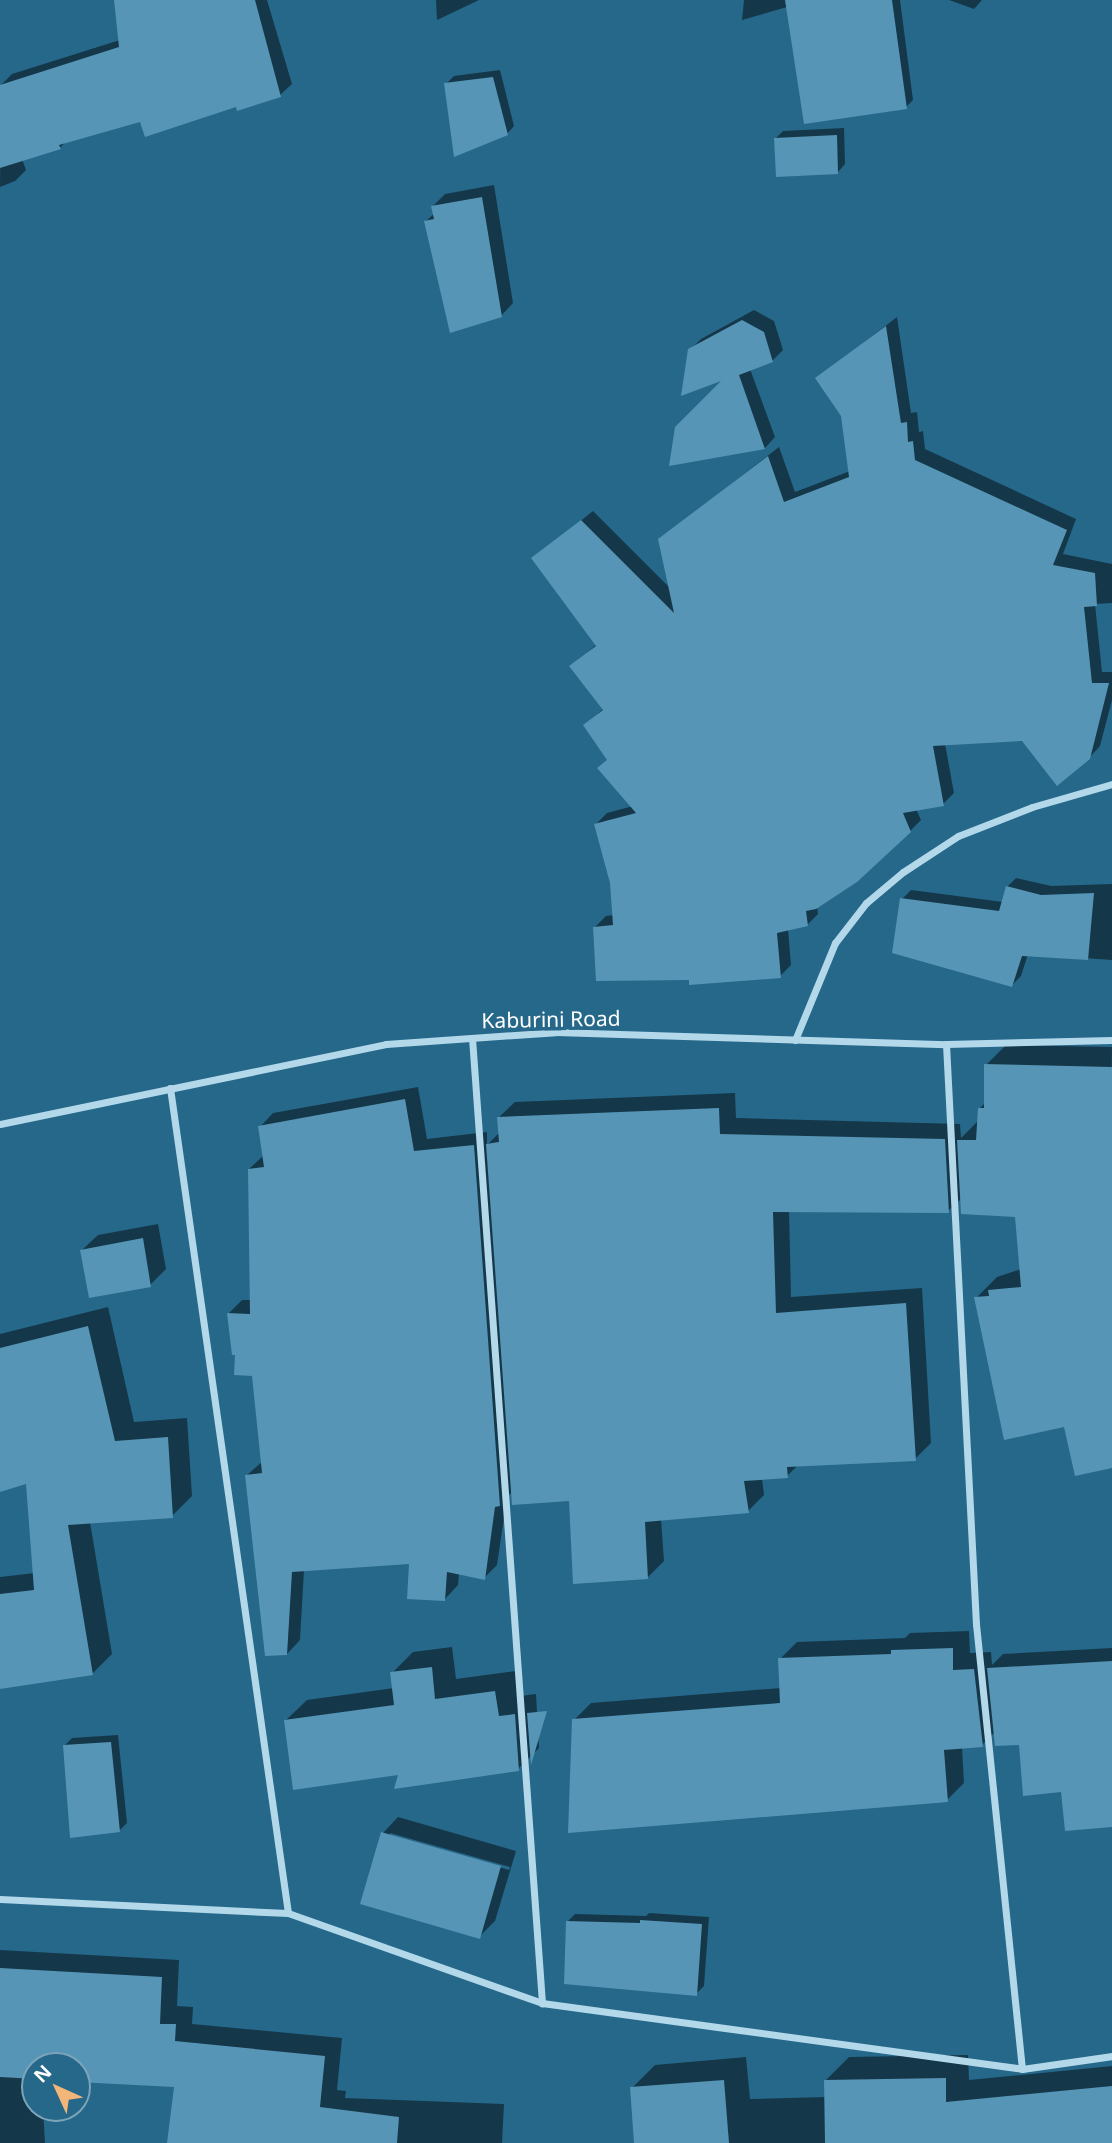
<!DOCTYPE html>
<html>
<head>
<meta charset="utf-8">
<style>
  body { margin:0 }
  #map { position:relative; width:1112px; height:2143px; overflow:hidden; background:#26688a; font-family:"Noto Sans",sans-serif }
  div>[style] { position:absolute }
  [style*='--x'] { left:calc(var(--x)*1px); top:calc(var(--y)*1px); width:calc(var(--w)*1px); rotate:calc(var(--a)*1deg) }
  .shadow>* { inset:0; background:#0007 }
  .building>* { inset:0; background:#5695b5 }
  .minor>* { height:7px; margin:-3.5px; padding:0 3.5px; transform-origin:3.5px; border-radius:3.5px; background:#b3d8ea }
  span { translate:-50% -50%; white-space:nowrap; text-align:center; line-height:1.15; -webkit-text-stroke:7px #26688a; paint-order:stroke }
  .street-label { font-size:21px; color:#fff }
  .north { position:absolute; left:21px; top:2052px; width:70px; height:70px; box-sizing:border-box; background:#26688a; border:2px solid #7da4b9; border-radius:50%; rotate:315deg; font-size:19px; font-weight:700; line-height:28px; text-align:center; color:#fff }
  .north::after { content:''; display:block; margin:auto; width:24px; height:32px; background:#f3b578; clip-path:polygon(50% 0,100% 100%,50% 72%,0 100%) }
</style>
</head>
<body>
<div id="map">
  <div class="shadow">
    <i style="clip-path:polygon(116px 0,267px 0,292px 84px,280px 95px,141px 119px,66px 141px,60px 148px,22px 159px,26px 170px,15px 181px,0 187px,1px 85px,12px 74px,120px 40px)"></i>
    <i style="clip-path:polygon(436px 0,479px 0,437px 20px)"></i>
    <i style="clip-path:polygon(744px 0,900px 0,913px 100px,906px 107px,787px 7px,742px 20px)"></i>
    <i style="clip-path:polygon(949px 0,982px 0,974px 9px)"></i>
    <i style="clip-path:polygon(500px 70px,514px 126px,507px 134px,446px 84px,454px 76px)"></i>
    <i style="clip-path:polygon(844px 128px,845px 164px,838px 172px,776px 138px,783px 131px)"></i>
    <i style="clip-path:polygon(494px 185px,513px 303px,501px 316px,426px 221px,435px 213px,433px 206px,445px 194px)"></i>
    <i style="clip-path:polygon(754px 310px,774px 321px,783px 350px,772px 361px,750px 369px,775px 437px,765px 448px,671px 464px,728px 377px,690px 350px,701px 339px)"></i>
    <i style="clip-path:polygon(897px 317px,911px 413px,917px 412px,919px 432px,923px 431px,925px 449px,1076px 519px,1063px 554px,1112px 564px,1112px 603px,1095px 604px,1102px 672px,1112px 672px,1112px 700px,1100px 746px,1089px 758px,1023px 739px,945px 744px,954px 793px,943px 804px,916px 809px,921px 820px,910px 831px,817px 906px,818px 914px,807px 925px,788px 929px,791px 965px,780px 976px,690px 978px,595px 927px,606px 916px,614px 915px,611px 883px,596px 824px,607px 813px,633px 806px,609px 759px,585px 726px,604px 708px,572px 666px,597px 644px,533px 559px,593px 511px,670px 588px,660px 539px,779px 447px,795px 492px,850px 471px,843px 415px,818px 378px)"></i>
    <i style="clip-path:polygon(1016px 878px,1051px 886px,1112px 884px,1112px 960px,1028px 954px,1021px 976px,1012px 985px,902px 899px,911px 890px,1003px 902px,1007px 887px)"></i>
    <i style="clip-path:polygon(1006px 1045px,1112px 1047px,1108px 1400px,976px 1298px,997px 1277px,1021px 1269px,1016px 1216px,962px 1198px,948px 1211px,789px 1210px,791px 1297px,922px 1288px,931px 1443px,915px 1459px,799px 1464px,787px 1476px,762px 1478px,764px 1495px,748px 1511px,661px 1519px,664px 1561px,648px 1577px,571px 1499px,513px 1491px,507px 1497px,497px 1565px,484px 1578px,459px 1573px,458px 1585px,445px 1599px,411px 1562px,304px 1570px,300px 1640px,287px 1654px,247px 1475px,263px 1461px,253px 1374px,237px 1353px,229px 1313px,242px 1300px,252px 1300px,249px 1169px,263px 1156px,260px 1127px,273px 1113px,418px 1087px,427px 1139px,487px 1132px,487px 1145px,500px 1132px,498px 1118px,515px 1102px,735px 1093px,736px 1118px,960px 1124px,961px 1138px,979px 1120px,979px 1109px,985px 1103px,986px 1065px)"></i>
    <i style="clip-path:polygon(158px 1224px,166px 1269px,150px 1285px,82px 1250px,98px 1235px)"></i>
    <i style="clip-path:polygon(108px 1307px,134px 1422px,187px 1418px,192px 1496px,172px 1516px,90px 1522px,112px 1654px,92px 1674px,0 1687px,0 1577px,35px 1573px,28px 1481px,0 1490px,0 1334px)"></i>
    <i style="clip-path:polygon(969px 1631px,970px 1653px,991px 1652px,992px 1665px,1003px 1654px,1112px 1648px,1112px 1826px,1063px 1791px,1020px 1743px,995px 1732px,982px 1745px,962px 1747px,964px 1783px,947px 1800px,574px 1720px,591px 1703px,781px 1688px,780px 1659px,797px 1642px,905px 1638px,910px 1633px)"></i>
    <i style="clip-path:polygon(452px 1647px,456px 1679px,516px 1671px,520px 1696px,536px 1694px,539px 1748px,518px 1769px,401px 1773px,285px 1721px,307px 1700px,394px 1688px,392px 1673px,413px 1652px)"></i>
    <i style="clip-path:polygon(118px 1735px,127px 1823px,119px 1831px,64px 1746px,72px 1738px)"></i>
    <i style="clip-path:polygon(evenodd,398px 1817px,516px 1851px,495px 1921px,479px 1937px,383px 1833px,398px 1817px,390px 1833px,510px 1867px,509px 1870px,390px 1836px,390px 1833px)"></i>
    <i style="clip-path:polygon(649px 1913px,709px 1917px,704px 1986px,696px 1994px,567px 1922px,575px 1914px,646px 1916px)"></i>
    <i style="clip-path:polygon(0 1950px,179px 1960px,177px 2006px,193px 2007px,192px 2024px,342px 2038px,337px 2090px,346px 2091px,345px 2098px,504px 2104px,502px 2143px,169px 2143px,176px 2085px,77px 2080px,77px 2066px,35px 2066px,35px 2108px,43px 2108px,45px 2143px,0 2143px)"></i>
    <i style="clip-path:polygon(968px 2055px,969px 2080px,1112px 2066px,1112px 2143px,636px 2143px,632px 2088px,655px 2065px,746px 2057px,750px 2099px,826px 2097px,826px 2080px,849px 2057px)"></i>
  </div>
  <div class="building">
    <i style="clip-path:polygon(114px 0,255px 0,281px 97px,237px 111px,236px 107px,145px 137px,140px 122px,59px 145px,61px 149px,0 168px,0 85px,119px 47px)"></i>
    <i style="clip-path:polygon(785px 0,892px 0,907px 109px,804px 124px)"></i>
    <i style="clip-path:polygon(493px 77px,508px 135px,454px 157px,444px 83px)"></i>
    <i style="clip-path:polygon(837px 135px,838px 174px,776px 177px,774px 138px)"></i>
    <i style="clip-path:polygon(482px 197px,502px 317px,450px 333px,424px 221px,434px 219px,431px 206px)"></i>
    <i style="clip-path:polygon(742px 320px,764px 332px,773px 362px,739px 375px,765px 449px,669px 466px,675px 427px,721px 381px,681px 396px,688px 349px)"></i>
    <i style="clip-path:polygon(886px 326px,901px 423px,907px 422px,908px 442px,913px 441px,915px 460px,1067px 530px,1053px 565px,1095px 573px,1097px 606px,1084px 607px,1092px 683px,1109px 683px,1090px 759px,1057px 786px,1022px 741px,933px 746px,944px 806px,903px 813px,911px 832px,857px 882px,816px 909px,806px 911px,808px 926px,777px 933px,781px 978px,689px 985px,689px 980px,596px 981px,593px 927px,613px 925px,610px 883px,594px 824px,636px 813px,597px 768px,607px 760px,583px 725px,603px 710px,569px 666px,596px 646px,531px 558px,581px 520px,674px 613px,658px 539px,768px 456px,784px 502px,849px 477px,841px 416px,815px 378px)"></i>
    <i style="clip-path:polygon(1006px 886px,1041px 895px,1094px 893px,1088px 960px,1022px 956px,1012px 987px,892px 953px,900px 898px,999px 911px)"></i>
    <i style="clip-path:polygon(984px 1064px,1112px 1067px,1112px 1468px,1075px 1476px,1064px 1427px,1004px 1440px,974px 1297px,989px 1296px,988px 1290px,1021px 1287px,1015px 1217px,961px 1214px,957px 1140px,976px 1140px,978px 1108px,984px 1108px)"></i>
    <i style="clip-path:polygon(405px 1099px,414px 1151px,474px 1145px,500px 1506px,495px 1507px,485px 1580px,447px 1572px,445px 1601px,407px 1599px,409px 1564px,292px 1572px,287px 1655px,265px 1656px,245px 1475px,262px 1473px,252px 1376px,234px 1375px,235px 1355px,232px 1355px,227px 1313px,250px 1314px,248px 1169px,264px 1167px,258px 1126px)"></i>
    <i style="clip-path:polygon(719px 1108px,720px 1134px,945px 1139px,949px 1213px,773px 1212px,776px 1313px,906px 1303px,916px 1461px,787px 1467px,788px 1478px,744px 1481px,749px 1513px,645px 1522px,648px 1579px,573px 1584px,569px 1501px,512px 1505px,486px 1144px,499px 1142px,497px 1117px)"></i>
    <i style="clip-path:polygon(143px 1238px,151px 1287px,89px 1298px,80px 1250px)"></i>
    <i style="clip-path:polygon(88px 1326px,115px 1441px,168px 1437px,173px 1518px,68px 1525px,93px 1675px,0 1689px,0 1594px,34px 1590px,26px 1484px,0 1492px,0 1348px)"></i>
    <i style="clip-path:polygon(953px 1648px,953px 1670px,974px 1669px,983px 1747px,944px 1750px,948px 1802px,568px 1833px,572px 1719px,780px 1703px,778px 1658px,891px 1654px,891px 1650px)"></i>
    <i style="clip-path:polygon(1112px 1661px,1112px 1827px,1065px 1831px,1061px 1792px,1023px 1796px,1019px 1745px,995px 1746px,987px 1668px)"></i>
    <i style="clip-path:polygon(432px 1667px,435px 1699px,495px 1691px,499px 1716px,515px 1714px,519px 1771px,394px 1789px,398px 1775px,293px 1790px,284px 1720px,394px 1705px,390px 1672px)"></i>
    <i style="clip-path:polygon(547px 1711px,531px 1765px,527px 1713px)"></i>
    <i style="clip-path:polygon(111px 1742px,120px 1832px,70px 1838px,63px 1745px)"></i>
    <i style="clip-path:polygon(381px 1832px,501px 1866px,480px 1939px,360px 1904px)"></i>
    <i style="clip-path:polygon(640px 1920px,702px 1924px,697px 1996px,564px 1984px,566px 1921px,640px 1923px)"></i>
    <i style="clip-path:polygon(0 1968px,162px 1977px,160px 2024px,176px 2024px,175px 2041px,325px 2056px,320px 2107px,399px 2117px,397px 2143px,167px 2143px,174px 2087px,77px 2082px,77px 2066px,35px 2066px,35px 2079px,0 2077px)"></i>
    <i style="clip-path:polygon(946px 2078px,946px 2102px,1112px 2086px,1112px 2143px,825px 2143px,824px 2080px)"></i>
    <i style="clip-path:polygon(724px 2080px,729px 2143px,634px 2143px,630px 2087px)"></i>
  </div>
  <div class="minor">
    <i style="--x:472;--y:1038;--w:968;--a:85.85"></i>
    <i style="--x:795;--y:1040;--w:105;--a:-67.6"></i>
    <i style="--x:835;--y:943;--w:51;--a:-52.2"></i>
    <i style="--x:866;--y:903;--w:48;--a:-40"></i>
    <i style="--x:903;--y:872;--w:66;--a:-33.2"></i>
    <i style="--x:958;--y:836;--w:79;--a:-21.4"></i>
    <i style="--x:1032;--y:807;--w:83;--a:-16"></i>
    <i style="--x:946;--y:1044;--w:581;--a:87.04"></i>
    <i style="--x:976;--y:1624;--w:447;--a:84.1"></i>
    <i style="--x:170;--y:1088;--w:833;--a:81.86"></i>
    <i style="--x:0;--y:1124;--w:394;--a:-11.7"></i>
    <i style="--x:386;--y:1044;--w:170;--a:-4"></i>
    <i style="--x:556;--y:1032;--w:390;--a:1.8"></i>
    <i style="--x:946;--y:1044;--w:166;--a:-1.4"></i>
    <i style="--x:0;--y:1899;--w:288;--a:2.8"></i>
    <i style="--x:288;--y:1913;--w:269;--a:19.5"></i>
    <i style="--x:542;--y:2003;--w:485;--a:7.8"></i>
    <i style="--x:1022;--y:2069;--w:91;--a:-8.2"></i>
  </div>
  <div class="street-label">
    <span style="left:551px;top:1019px;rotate:-1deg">Kaburini Road</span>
  </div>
  <div class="north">N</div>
</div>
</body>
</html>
